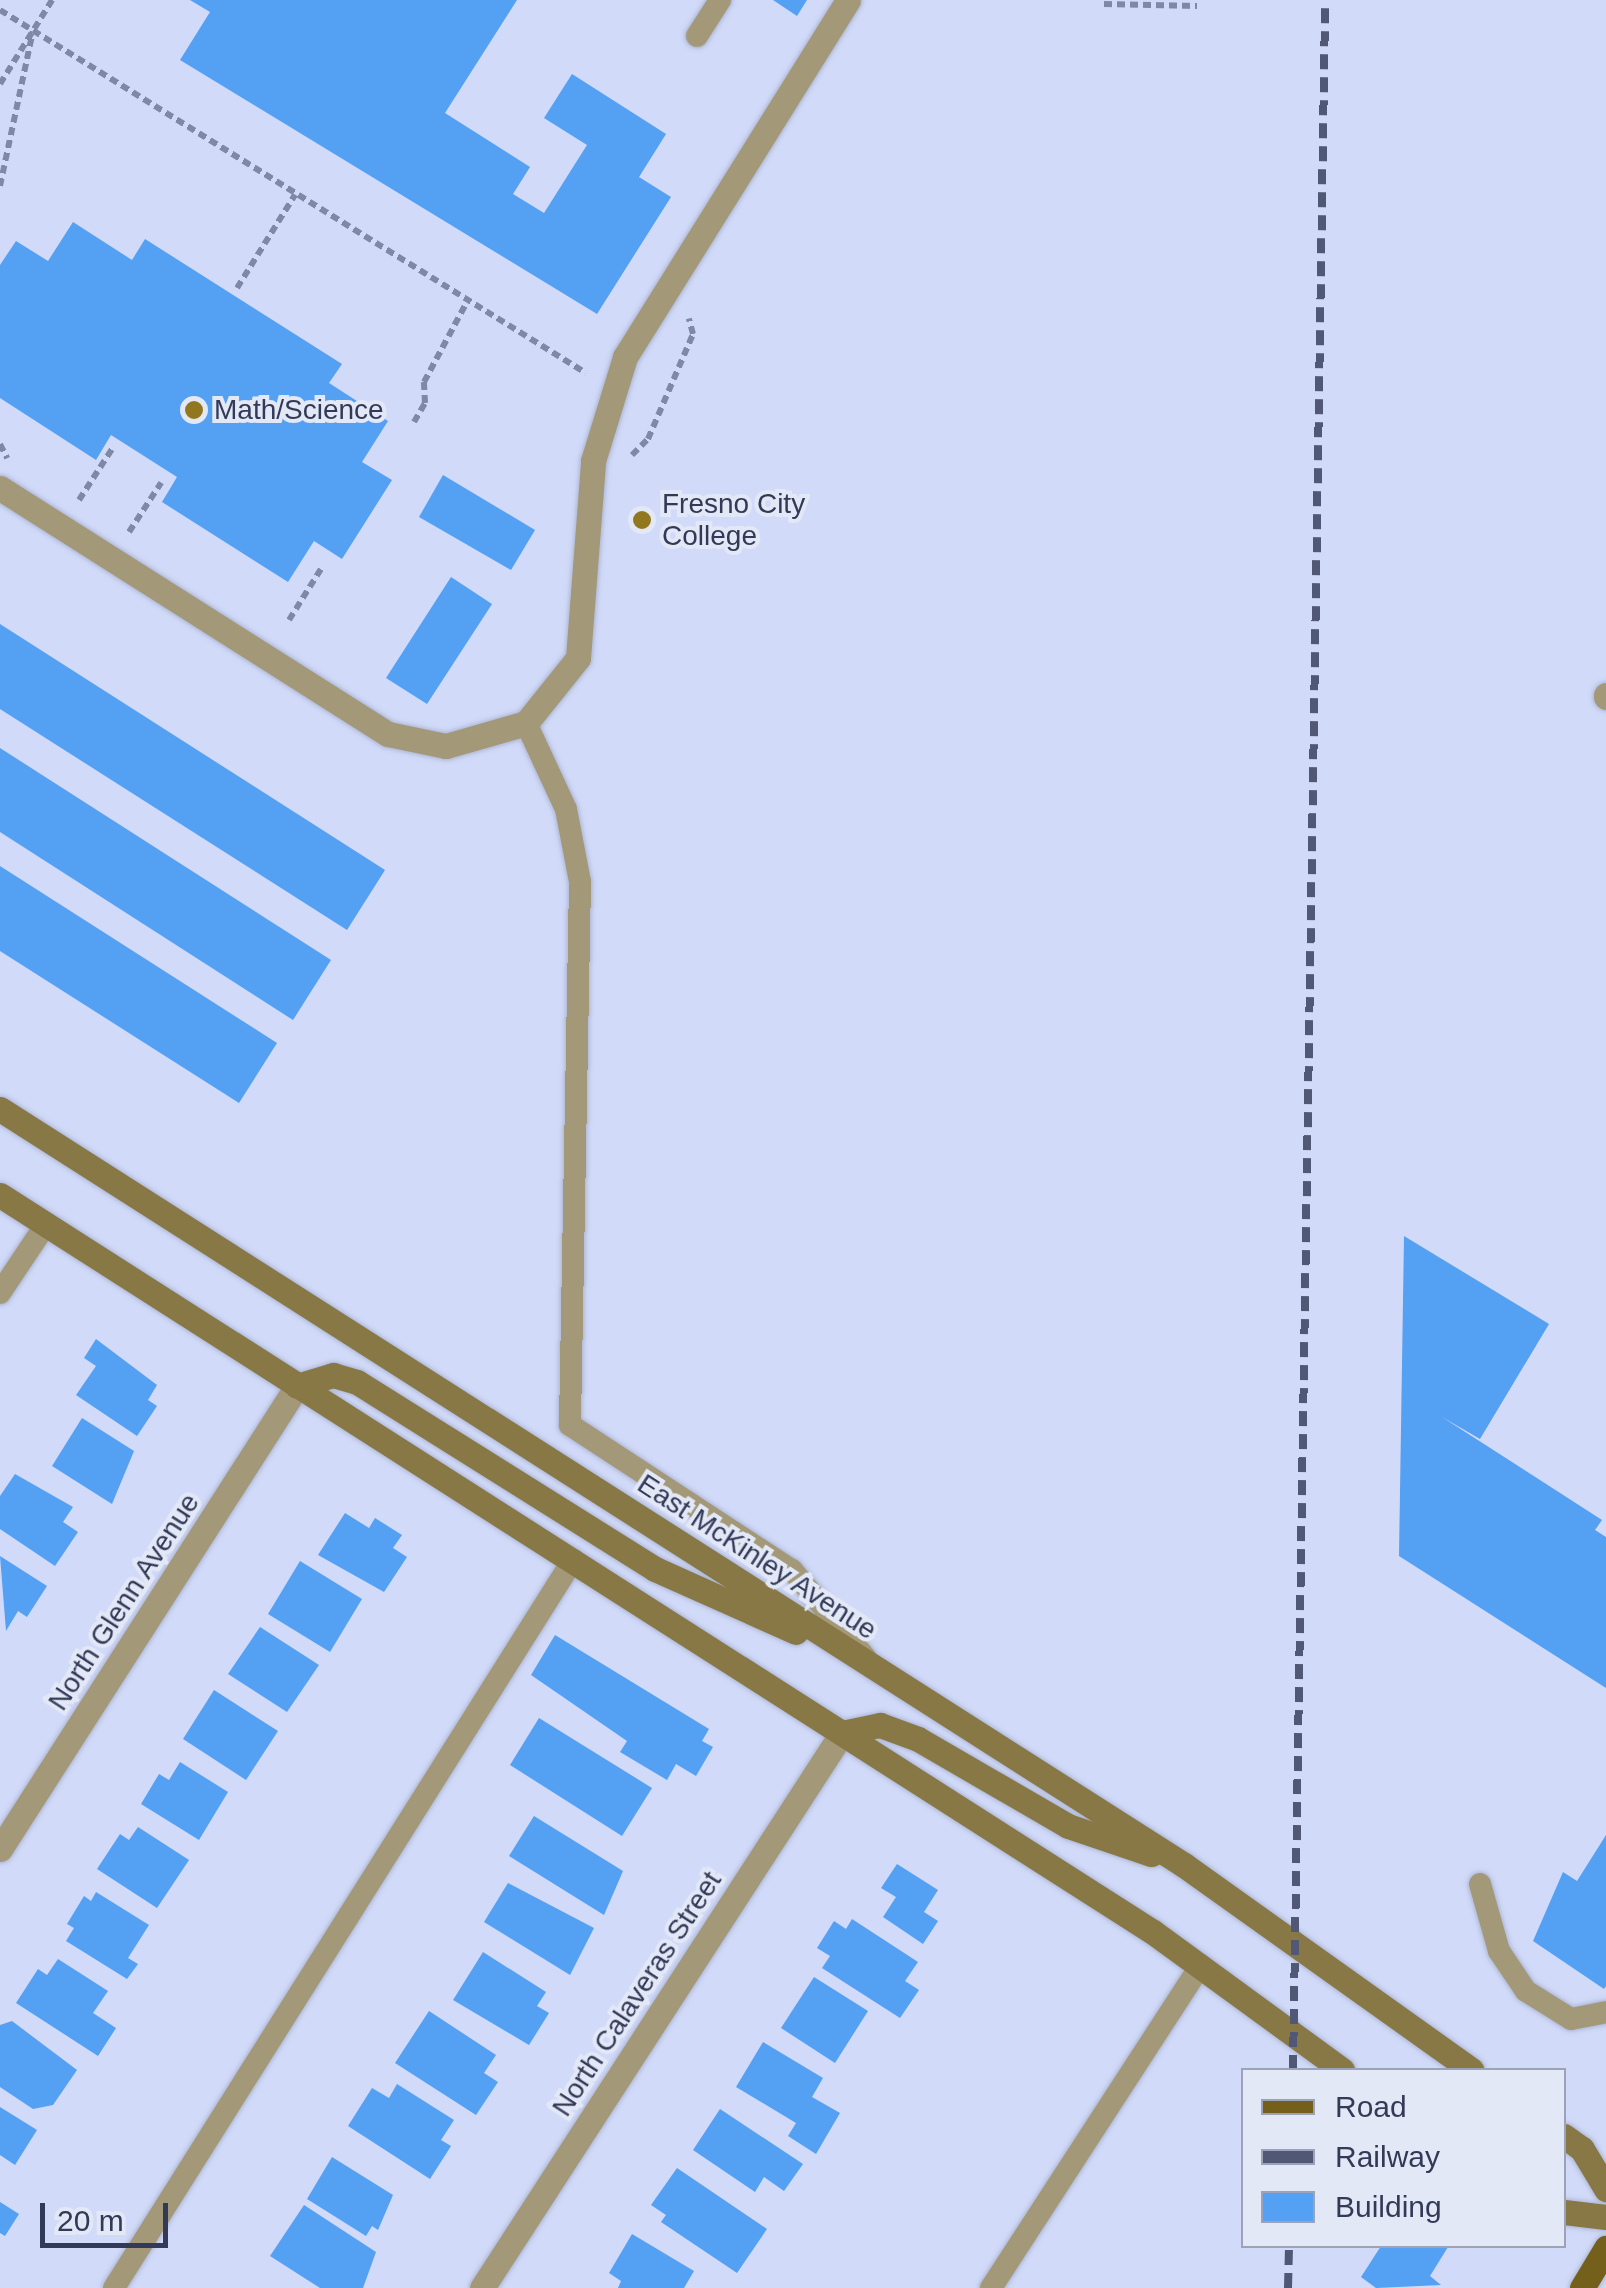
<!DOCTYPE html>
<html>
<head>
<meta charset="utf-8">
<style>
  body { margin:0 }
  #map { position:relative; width:1606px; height:2288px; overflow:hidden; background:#d1daf8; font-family:Arial,sans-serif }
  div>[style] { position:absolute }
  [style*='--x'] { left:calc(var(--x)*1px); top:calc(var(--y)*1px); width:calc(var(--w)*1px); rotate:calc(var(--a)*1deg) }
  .building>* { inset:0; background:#54a0f3 }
  .path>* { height:6px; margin-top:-3px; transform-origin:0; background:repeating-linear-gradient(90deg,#7f88a5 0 8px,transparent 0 13px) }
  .roads { filter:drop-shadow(0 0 2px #aeb7d5) drop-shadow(0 0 2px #aeb7d5) }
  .service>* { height:22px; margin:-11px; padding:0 11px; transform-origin:11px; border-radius:11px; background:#a39978 }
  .minor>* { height:25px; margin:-12.5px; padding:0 12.5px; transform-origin:12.5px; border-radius:12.5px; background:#a39978 }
  .secondary>* { height:25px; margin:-12.5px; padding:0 12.5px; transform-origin:12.5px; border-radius:12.5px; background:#887846 }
  .primary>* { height:25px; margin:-12.5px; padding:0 12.5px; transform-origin:12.5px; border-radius:12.5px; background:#75601b }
  .rail>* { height:8px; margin-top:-4px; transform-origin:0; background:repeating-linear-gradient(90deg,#505875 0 15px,transparent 0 23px) }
  .dots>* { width:28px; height:28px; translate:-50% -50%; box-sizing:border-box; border:5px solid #e3e8f7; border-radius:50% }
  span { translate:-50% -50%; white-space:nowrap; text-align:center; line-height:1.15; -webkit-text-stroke:8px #e3e8f7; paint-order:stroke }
  .poi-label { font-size:28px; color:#323a57 }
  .left { translate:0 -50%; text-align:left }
  .street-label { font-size:28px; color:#323a57 }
  .legend { position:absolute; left:1241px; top:2068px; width:325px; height:180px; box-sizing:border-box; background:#e3e8f7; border:2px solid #9ca2b7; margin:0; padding:12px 18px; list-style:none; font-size:30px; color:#323a57 }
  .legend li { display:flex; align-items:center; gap:20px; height:50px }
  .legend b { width:50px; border:2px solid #9ca2b7 }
  .scale { position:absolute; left:40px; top:2203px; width:128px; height:45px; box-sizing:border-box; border:5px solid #323a57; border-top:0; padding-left:12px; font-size:30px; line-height:35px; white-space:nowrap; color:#323a57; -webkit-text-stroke:8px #e3e8f7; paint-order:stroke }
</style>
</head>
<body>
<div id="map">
  <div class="building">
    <i style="clip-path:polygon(190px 0,517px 0,445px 113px,530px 167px,513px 194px,544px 213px,587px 145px,544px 118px,572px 74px,666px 134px,639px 177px,671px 197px,597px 314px,180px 60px,210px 12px)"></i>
    <i style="clip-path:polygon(773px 0,807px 0,797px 16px)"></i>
    <i style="clip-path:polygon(73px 222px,132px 260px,145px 239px,342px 364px,329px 383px,388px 421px,362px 462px,392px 480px,342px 559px,314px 541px,288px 582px,162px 502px,177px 477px,111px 435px,96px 460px,0 398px,0 265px,16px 241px,48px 261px)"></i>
    <i style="clip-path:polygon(443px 475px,535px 530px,511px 570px,419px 517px)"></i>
    <i style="clip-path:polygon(451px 577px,492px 604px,427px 704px,386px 678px)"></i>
    <i style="clip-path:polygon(0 624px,385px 870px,347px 930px,0 709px)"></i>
    <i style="clip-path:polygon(0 748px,331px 960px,293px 1020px,0 832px)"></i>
    <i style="clip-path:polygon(0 866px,277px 1043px,239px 1103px,0 951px)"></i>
    <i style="clip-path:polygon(1404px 1236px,1549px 1324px,1480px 1439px,1442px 1417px,1602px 1520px,1595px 1530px,1606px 1537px,1606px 1688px,1399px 1556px)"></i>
    <i style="clip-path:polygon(96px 1339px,157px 1385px,148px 1400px,157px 1406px,137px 1436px,76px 1395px,96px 1366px,84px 1358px)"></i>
    <i style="clip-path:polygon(82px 1418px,134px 1451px,112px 1504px,52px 1466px)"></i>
    <i style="clip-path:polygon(15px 1474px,73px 1507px,63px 1522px,78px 1532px,55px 1566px,0 1529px,0 1496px)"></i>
    <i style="clip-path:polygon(345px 1513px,369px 1528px,375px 1518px,402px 1535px,393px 1548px,407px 1557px,384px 1592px,318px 1555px)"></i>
    <i style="clip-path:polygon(0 1556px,47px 1586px,27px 1617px,18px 1611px,6px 1631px)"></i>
    <i style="clip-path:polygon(300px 1561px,362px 1599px,330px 1652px,268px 1614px)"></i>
    <i style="clip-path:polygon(260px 1627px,319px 1665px,287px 1712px,228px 1674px)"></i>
    <i style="clip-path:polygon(555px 1635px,709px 1729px,702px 1741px,713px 1747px,696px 1776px,676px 1764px,667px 1780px,620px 1752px,627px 1741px,531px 1675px)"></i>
    <i style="clip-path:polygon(214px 1690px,278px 1731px,246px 1780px,183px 1739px)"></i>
    <i style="clip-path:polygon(539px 1718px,652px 1788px,622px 1836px,510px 1765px)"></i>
    <i style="clip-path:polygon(180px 1762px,228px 1792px,199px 1840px,141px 1804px,159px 1774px,169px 1780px)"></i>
    <i style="clip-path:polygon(534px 1816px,623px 1871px,604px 1915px,509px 1856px)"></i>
    <i style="clip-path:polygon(138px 1827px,189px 1860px,157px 1908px,97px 1869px,120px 1834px,129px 1840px)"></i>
    <i style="clip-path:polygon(1606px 1835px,1606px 1986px,1604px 1989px,1533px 1941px,1563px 1872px,1577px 1881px)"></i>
    <i style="clip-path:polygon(897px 1864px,938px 1890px,924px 1912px,938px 1921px,923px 1944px,883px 1917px,896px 1897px,881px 1888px)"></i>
    <i style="clip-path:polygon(508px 1883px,594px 1928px,570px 1975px,484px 1922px)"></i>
    <i style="clip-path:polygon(96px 1892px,149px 1925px,128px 1958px,138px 1964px,127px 1979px,66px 1941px,74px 1928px,67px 1924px,84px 1896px,91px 1901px)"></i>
    <i style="clip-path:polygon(852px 1919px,918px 1962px,905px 1981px,919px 1990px,900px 2018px,822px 1968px,830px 1956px,817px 1948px,834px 1921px,846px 1929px)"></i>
    <i style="clip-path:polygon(483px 1952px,546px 1992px,537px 2006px,549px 2013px,529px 2045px,453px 2000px)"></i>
    <i style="clip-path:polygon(58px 1959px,108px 1991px,93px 2013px,116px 2028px,98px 2056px,16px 2003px,38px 1969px,47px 1975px)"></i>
    <i style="clip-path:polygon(814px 1977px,868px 2011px,835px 2063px,781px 2028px)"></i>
    <i style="clip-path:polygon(429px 2011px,496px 2055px,484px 2073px,498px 2082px,476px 2115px,395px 2063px)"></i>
    <i style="clip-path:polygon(12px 2021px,77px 2070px,53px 2105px,33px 2109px,0 2087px,0 2025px)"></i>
    <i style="clip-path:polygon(763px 2042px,823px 2078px,812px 2097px,840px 2113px,816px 2154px,788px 2136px,796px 2123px,736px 2087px)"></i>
    <i style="clip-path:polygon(397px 2084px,454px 2120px,441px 2140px,451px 2146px,430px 2179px,348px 2126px,372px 2088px,389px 2098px)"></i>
    <i style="clip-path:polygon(0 2107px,37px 2130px,15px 2165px,0 2155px)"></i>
    <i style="clip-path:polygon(720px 2109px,803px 2164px,784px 2191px,764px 2177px,755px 2192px,693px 2150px)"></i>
    <i style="clip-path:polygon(332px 2157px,393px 2195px,378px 2230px,372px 2226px,366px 2236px,307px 2199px)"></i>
    <i style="clip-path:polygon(677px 2168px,767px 2229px,737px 2273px,661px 2222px,666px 2215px,651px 2205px)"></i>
    <i style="clip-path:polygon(0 2202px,19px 2214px,5px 2236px,0 2233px)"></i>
    <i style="clip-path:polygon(304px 2205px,376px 2252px,363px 2288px,320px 2288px,270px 2256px)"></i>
    <i style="clip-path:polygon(632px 2234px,694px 2271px,684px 2288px,618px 2288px,621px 2281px,609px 2273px)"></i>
    <i style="clip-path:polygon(1381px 2246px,1448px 2247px,1430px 2276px,1441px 2285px,1376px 2288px,1361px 2277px)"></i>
  </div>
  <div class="path">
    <i style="--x:1104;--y:4;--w:93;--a:1.2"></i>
    <i style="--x:0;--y:10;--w:689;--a:31.78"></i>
    <i style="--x:0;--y:84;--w:99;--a:-58.2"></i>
    <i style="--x:0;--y:186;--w:158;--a:-78"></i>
    <i style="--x:237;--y:288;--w:110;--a:-58.1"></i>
    <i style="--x:414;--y:422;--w:22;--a:-60"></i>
    <i style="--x:425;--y:403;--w:21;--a:-93"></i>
    <i style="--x:424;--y:382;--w:93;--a:-61.8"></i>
    <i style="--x:0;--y:444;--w:16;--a:63"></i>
    <i style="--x:632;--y:455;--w:23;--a:-45"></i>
    <i style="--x:648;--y:439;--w:114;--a:-66.8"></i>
    <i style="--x:693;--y:334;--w:16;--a:-105"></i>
    <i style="--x:79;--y:500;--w:61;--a:-57.1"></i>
    <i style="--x:129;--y:532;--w:59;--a:-56.9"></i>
    <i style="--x:289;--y:620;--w:60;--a:-57.9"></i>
  </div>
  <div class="roads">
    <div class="service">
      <i style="--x:697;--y:36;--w:43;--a:-57.4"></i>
      <i style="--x:526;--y:723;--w:95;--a:65.1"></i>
      <i style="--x:566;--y:809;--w:74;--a:79.1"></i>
      <i style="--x:580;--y:882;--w:543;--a:91.06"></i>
      <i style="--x:570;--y:1425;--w:265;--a:33.2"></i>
      <i style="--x:792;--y:1570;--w:114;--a:50"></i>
      <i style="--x:0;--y:1293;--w:83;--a:-56.3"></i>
      <i style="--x:1480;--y:1884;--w:70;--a:74.2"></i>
      <i style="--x:1499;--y:1951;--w:48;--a:56"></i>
      <i style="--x:1526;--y:1991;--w:53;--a:31.9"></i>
      <i style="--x:1571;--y:2019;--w:36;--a:-11"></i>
      <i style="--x:114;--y:2288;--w:861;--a:-57.77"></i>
      <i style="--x:991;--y:2288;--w:385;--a:-57"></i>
    </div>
    <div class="minor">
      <i style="--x:0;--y:488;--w:459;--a:32.4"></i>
      <i style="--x:388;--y:734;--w:59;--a:11.7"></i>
      <i style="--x:446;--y:746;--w:83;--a:-16"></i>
      <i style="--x:526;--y:723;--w:83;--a:-51.3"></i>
      <i style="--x:578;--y:658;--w:198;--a:-85.6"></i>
      <i style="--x:593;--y:461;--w:109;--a:-72.9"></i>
      <i style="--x:625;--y:357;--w:421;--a:-58"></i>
      <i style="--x:1606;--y:695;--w:2;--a:90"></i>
      <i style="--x:0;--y:1849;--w:550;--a:-57.32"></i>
      <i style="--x:482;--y:2288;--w:662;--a:-57.03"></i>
    </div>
    <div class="secondary">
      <i style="--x:0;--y:1109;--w:1405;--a:32.56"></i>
      <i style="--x:1184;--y:1865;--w:353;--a:35.5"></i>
      <i style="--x:0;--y:1195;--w:1368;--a:32.59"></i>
      <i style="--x:1153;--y:1932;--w:234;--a:36.1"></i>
      <i style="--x:297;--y:1386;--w:38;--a:-17"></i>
      <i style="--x:333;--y:1375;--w:25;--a:16"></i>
      <i style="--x:357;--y:1382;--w:352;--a:32.1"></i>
      <i style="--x:655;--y:1569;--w:154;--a:24.1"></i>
      <i style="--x:842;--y:1733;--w:39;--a:-12"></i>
      <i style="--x:880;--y:1725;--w:40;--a:20.2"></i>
      <i style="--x:918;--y:1739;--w:173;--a:30.1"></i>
      <i style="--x:1068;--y:1826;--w:88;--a:18.6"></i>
      <i style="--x:1564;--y:2136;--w:22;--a:36"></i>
      <i style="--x:1582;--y:2149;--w:47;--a:59"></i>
      <i style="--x:1564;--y:2212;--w:42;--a:6.8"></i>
    </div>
    <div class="primary">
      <i style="--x:1582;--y:2288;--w:47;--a:-59"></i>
    </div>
  </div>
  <div class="rail">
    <i style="--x:1293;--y:2070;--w:2070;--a:-89.11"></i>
    <i style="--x:1288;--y:2288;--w:42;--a:-88.6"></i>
  </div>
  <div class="dots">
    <i style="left:194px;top:410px;background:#91781e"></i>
    <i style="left:642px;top:520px;background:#91781e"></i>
  </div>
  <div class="poi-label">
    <span class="left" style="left:214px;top:410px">Math/Science</span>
    <span class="left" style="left:662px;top:520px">Fresno City<br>College</span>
  </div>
  <div class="street-label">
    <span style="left:757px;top:1557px;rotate:33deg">East McKinley Avenue</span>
    <span style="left:124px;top:1602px;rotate:-57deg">North Glenn Avenue</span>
    <span style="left:637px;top:1994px;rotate:-57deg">North Calaveras Street</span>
  </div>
  <ul class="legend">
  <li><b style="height:12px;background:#75601b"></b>Road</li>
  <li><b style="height:12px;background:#505875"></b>Railway</li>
  <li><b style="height:28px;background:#54a0f3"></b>Building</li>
  </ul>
  <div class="scale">20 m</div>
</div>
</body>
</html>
